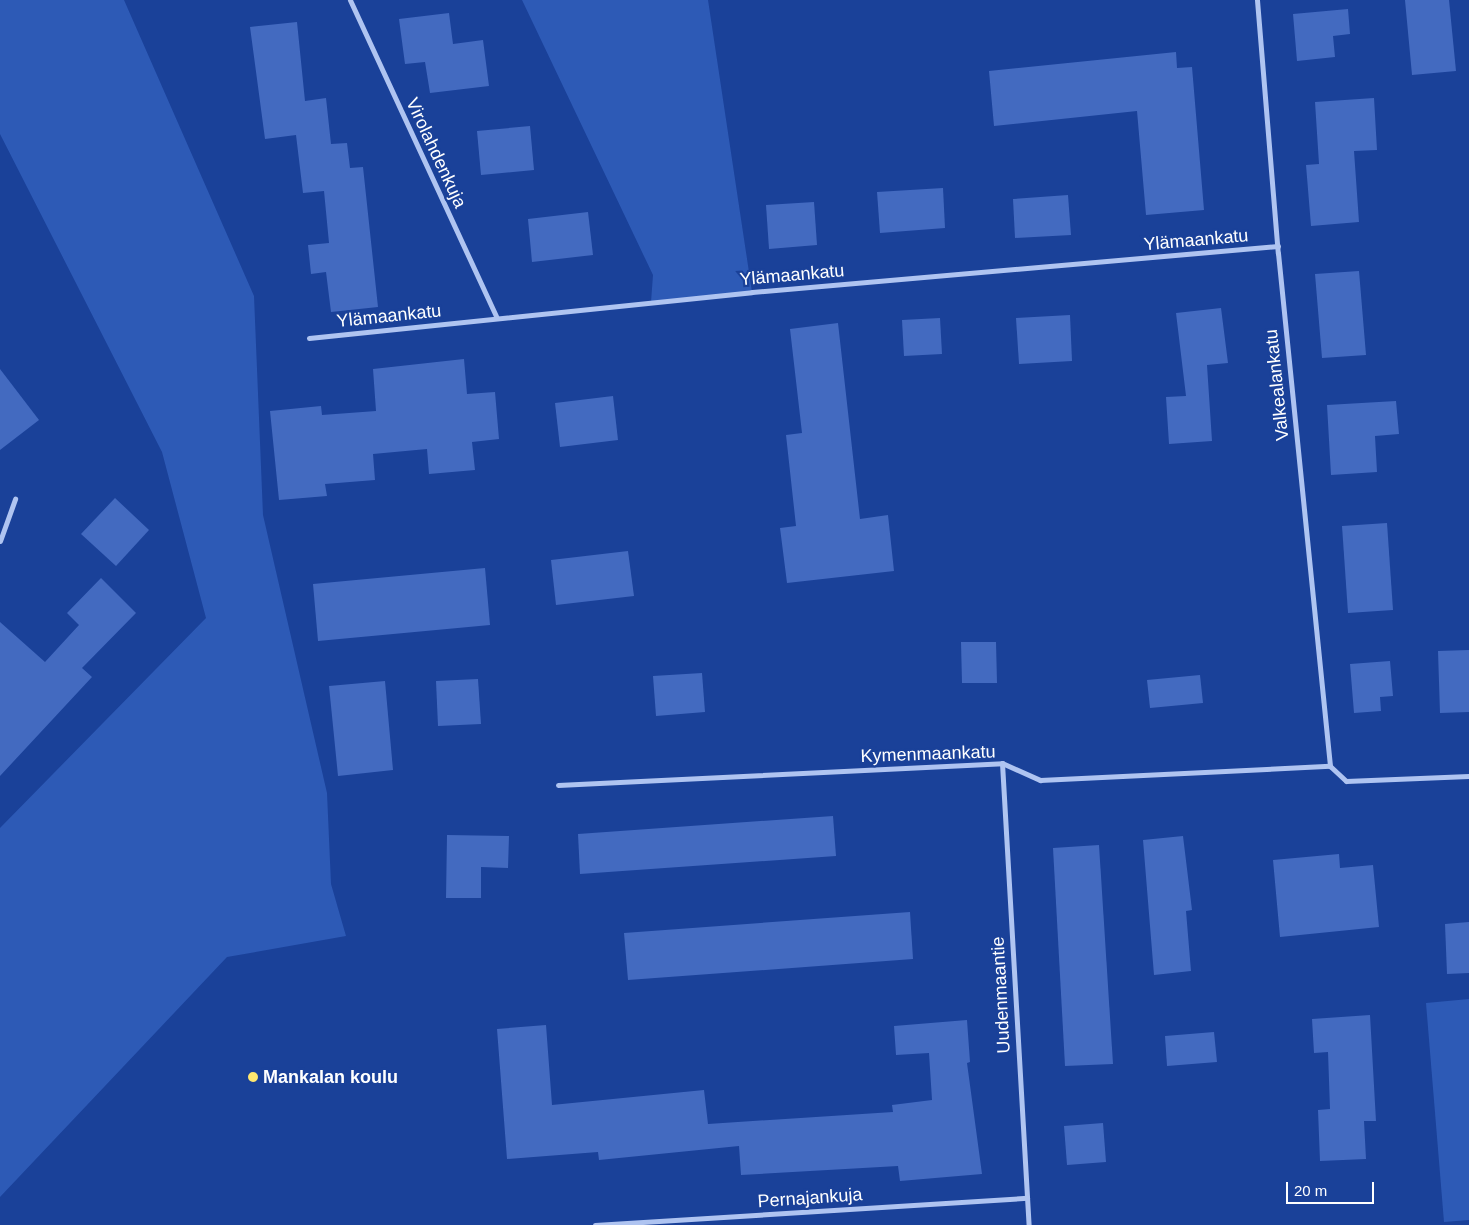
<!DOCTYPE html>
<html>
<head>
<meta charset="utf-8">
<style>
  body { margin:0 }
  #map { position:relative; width:1469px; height:1225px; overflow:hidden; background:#1a4199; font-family:Arial,sans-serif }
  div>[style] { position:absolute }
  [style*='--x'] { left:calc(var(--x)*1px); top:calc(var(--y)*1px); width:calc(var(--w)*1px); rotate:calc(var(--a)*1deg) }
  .green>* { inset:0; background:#2d5ab6 }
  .building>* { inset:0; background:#436ac0 }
  .minor>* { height:5px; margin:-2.5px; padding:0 2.5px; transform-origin:2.5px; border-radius:2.5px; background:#afc4f1 }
  .dots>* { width:14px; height:14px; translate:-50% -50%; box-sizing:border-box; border:2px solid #1a4199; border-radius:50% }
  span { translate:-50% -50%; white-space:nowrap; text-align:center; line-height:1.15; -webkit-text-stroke:4.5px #1a4199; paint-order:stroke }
  .street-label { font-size:18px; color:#fff }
  .poi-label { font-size:18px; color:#fff; font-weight:700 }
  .left { translate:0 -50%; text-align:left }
  .scale { position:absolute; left:1286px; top:1182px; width:88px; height:22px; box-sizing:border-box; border:2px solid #fff; border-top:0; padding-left:6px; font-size:15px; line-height:18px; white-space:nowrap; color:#fff; -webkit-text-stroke:4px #1a4199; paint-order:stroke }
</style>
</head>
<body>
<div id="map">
  <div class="green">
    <i style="clip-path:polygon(0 0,124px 0,254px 296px,263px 515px,327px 793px,331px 884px,346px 936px,227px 957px,0 1197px,0 828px,206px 618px,162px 452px,0 134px)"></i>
    <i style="clip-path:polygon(522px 0,708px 0,752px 292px,651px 302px,653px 275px)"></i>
    <i style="clip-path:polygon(1469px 999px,1469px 1220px,1444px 1222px,1426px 1003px)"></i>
  </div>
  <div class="building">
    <i style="clip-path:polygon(1405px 0,1449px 0,1456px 71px,1412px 75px)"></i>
    <i style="clip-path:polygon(1348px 9px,1350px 34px,1333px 36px,1335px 57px,1297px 61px,1293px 14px)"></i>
    <i style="clip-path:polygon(449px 13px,453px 44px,483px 40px,489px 86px,430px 93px,425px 62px,405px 64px,399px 19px)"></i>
    <i style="clip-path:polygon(297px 22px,305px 101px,326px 98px,331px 144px,347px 143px,350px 168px,363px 167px,378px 307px,331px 312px,326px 272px,311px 274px,308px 245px,329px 243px,324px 191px,303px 193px,296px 135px,265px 139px,250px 27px)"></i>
    <i style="clip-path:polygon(1176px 52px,1177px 68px,1192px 67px,1204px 210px,1146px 215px,1137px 111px,994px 126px,989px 71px)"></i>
    <i style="clip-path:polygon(1374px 98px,1377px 150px,1354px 151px,1359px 222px,1311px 226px,1306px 165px,1319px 164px,1315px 102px)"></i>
    <i style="clip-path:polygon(530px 126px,534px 170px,481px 175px,477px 131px)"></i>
    <i style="clip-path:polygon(943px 188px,945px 228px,880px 233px,877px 192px)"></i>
    <i style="clip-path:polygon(1068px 195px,1071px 235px,1015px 238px,1013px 199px)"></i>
    <i style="clip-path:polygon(814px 202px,817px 245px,769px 249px,766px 205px)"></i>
    <i style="clip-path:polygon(588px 212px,593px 255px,532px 262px,528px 219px)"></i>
    <i style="clip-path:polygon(1359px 271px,1366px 355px,1322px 358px,1315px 274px)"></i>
    <i style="clip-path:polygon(1221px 308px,1228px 363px,1207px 365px,1212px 441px,1169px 444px,1166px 397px,1186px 396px,1176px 313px)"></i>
    <i style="clip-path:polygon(1070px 315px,1072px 361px,1019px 364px,1016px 318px)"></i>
    <i style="clip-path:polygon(940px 318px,942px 354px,904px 356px,902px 320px)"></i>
    <i style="clip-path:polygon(838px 323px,860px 519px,888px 515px,894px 571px,787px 583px,780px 528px,796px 526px,786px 435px,802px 433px,790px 329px)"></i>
    <i style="clip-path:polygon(464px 359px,467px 394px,495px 392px,499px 439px,472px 442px,475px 470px,429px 474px,427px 449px,373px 454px,375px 480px,325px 484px,327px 496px,279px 500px,270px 411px,321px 406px,322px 415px,376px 411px,373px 369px)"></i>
    <i style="clip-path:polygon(0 369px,39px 420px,0 450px)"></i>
    <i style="clip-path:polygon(613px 396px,618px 440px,560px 447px,555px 403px)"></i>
    <i style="clip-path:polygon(1396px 401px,1399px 434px,1375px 436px,1377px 472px,1331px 475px,1327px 405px)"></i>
    <i style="clip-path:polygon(115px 498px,149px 530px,116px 566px,81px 534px)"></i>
    <i style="clip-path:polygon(1387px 523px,1393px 610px,1348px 613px,1342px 526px)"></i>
    <i style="clip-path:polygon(628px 551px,634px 596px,556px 605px,551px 560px)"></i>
    <i style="clip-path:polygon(485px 568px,490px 625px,318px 641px,313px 584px)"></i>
    <i style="clip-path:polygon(101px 578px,136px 613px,82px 668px,92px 677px,0 776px,0 622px,45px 662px,79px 625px,67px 613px)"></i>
    <i style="clip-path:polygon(961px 642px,996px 642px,997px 683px,962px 683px)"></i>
    <i style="clip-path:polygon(1469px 650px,1469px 712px,1440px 713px,1438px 651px)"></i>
    <i style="clip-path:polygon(1390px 661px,1393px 696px,1380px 697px,1381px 711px,1354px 713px,1350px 664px)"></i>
    <i style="clip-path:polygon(702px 673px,705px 712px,656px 716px,653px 676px)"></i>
    <i style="clip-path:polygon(1200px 675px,1203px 703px,1150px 708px,1147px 680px)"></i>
    <i style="clip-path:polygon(478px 679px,481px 724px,438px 726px,436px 681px)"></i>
    <i style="clip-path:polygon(385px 681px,393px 770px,338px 776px,329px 686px)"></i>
    <i style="clip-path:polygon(833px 816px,836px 856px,580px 874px,578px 834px)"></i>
    <i style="clip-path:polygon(447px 835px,509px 836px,508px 868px,481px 867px,481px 898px,446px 898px)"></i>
    <i style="clip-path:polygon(1183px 836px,1192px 910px,1186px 911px,1191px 971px,1154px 975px,1143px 840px)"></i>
    <i style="clip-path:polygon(1099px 845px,1113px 1064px,1065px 1066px,1053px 848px)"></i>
    <i style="clip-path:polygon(1339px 854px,1340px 868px,1373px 865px,1379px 927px,1280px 937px,1273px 860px)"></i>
    <i style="clip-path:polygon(910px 912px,913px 959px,628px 980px,624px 933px)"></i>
    <i style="clip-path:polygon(1469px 922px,1469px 973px,1447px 974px,1445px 924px)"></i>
    <i style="clip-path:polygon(1370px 1015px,1376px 1121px,1364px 1121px,1366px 1159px,1320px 1161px,1318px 1110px,1330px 1109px,1328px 1052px,1314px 1053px,1312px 1019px)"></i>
    <i style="clip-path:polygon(967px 1020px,970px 1062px,967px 1063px,982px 1174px,900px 1181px,898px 1166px,741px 1175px,739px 1146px,599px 1160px,598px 1152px,507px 1159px,497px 1029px,546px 1025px,552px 1105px,704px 1090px,708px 1124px,893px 1112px,892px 1105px,932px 1100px,929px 1053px,896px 1055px,894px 1026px)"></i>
    <i style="clip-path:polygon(1214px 1032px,1217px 1062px,1167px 1066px,1165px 1036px)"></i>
    <i style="clip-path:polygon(1103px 1123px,1106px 1162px,1067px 1165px,1064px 1126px)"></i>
  </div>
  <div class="minor">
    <i style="--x:350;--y:0;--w:350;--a:65.2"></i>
    <i style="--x:1257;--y:0;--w:254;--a:85.3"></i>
    <i style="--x:1278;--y:253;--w:516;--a:84.21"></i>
    <i style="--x:309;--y:338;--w:445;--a:-5.9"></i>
    <i style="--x:752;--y:292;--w:528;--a:-5"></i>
    <i style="--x:0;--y:541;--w:45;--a:-70.3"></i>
    <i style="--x:1002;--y:763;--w:463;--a:86.7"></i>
    <i style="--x:558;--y:785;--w:445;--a:-2.8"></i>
    <i style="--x:1002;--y:763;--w:42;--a:24.1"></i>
    <i style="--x:1040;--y:780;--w:290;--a:-2.8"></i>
    <i style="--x:1330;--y:766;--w:22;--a:43"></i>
    <i style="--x:1346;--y:781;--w:123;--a:-2.3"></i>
    <i style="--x:595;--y:1225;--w:433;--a:-3.6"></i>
  </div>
  <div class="dots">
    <i style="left:253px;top:1077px;background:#ffe76f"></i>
  </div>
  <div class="street-label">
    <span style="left:436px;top:153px;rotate:65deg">Virolahdenkuja</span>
    <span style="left:1196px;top:240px;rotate:-5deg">Ylämaankatu</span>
    <span style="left:792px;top:275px;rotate:-5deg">Ylämaankatu</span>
    <span style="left:389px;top:316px;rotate:-6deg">Ylämaankatu</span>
    <span style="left:1277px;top:385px;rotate:-96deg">Valkealankatu</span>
    <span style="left:928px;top:754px;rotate:-2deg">Kymenmaankatu</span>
    <span style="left:1001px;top:995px;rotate:-93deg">Uudenmaantie</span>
    <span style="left:810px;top:1198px;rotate:-4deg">Pernajankuja</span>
  </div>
  <div class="poi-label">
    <span class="left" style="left:263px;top:1077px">Mankalan koulu</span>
  </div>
  <div class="scale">20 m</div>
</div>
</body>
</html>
